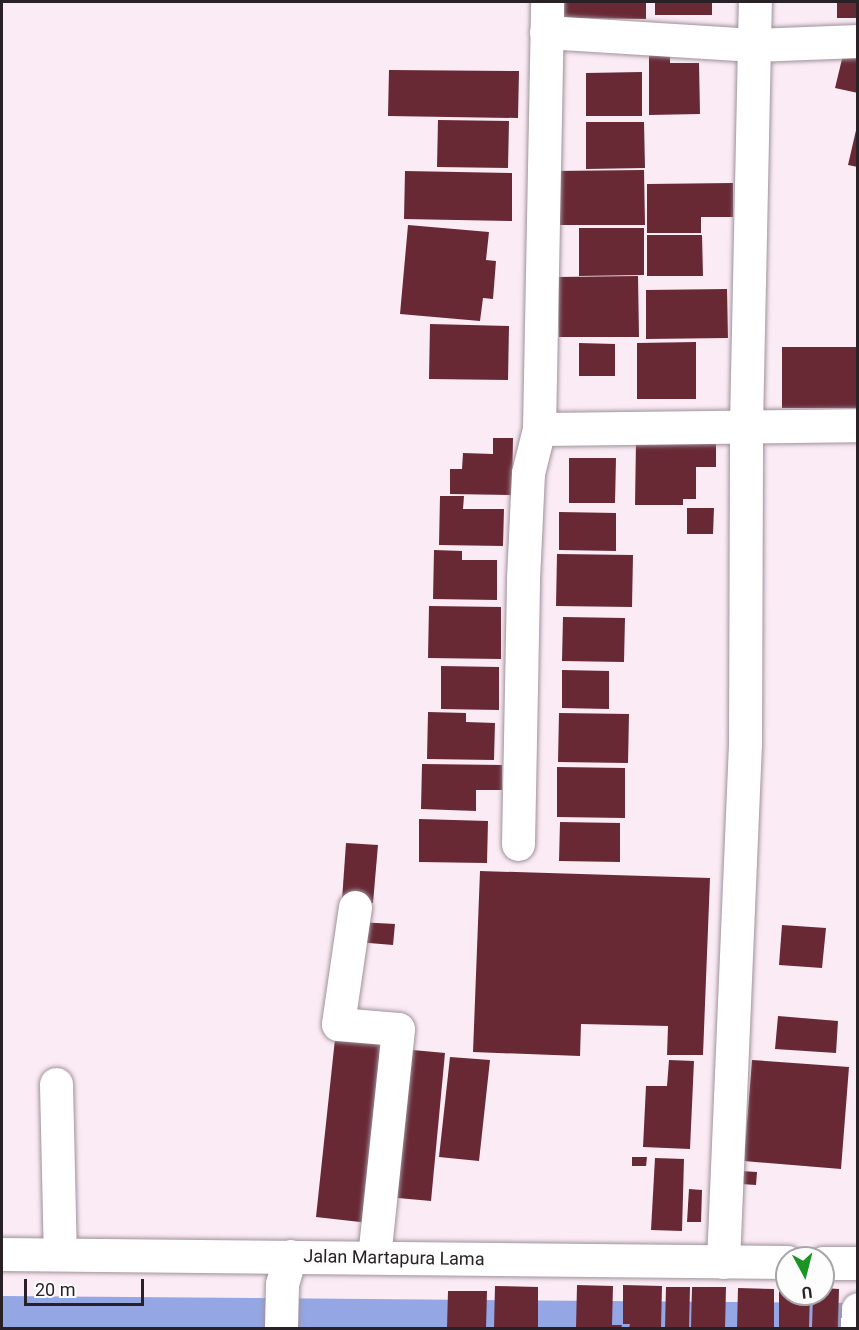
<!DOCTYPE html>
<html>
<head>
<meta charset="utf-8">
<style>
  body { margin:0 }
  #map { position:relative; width:859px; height:1330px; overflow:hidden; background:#fbebf5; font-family:Roboto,sans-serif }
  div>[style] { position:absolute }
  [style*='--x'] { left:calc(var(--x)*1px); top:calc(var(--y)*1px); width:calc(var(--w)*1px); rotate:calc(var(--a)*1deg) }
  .water>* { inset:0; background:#94a6e3 }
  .building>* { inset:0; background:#682935 }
  .roads { filter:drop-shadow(0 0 2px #9f919b) drop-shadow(0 0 2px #9f919b) }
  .minor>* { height:33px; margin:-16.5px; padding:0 16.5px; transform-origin:16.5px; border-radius:16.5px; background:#fff }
  .primary>* { height:33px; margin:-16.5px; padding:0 16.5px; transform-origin:16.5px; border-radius:16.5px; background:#fff }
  span { translate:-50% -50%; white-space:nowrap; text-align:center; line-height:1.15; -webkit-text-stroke:6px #fdfdfd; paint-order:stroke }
  .street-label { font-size:18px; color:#282226 }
  .frame { position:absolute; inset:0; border:3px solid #282226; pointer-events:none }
  .north { position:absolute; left:775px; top:1246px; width:60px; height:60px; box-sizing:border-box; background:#fdfdfd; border:2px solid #a8a5a7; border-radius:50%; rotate:173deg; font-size:16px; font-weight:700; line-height:24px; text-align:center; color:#282226 }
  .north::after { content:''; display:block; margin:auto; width:21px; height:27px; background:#1b9424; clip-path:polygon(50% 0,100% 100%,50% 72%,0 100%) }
  .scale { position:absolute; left:24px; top:1279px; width:120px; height:27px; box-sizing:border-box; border:3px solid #282226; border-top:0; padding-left:8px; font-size:18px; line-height:21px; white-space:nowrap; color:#282226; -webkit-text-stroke:4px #fdfdfd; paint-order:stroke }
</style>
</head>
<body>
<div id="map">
  <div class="water">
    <i style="clip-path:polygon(2px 1296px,858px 1303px,857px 1328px,2px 1328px)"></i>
  </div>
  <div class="building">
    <i style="clip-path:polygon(561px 2px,646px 2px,646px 19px,561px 18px)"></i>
    <i style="clip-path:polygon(655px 2px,712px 2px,712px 15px,655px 15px)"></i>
    <i style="clip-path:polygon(837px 2px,858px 2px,858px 18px,837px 18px)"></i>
    <i style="clip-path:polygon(649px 53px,670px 53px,670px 63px,699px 63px,700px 114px,649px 115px)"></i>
    <i style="clip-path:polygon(843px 55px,858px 58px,858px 93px,835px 88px)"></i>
    <i style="clip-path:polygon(389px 70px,519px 71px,518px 118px,388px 116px)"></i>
    <i style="clip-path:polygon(642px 72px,642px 116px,586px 116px,586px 73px)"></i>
    <i style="clip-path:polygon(438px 120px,509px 121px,508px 168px,437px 167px)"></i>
    <i style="clip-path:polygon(586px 122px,644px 122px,645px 168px,586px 169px)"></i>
    <i style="clip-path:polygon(857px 126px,858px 127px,858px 167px,848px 165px)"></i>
    <i style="clip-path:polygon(644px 170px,645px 225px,555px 225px,554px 171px)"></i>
    <i style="clip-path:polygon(405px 171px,512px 173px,512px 221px,404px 219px)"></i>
    <i style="clip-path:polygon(733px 183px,733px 217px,701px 217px,701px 233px,647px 233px,647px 184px)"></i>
    <i style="clip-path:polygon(408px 225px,489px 232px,486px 260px,496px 261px,493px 299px,483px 298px,480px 321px,400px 314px)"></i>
    <i style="clip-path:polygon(579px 228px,644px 228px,644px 275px,579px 276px)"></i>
    <i style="clip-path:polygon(647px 235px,702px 235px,703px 276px,647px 276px)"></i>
    <i style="clip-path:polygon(638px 276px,639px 337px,559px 337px,558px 277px)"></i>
    <i style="clip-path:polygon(727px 289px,728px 338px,646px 339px,646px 290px)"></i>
    <i style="clip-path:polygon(430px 324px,509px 326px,508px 380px,429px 379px)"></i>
    <i style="clip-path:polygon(696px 342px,696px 399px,637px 399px,637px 343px)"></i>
    <i style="clip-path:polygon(579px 343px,615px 344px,615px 376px,579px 376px)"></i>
    <i style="clip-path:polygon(782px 347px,856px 347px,856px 408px,782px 408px)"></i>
    <i style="clip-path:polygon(493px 438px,513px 438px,512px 495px,450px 494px,450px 469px,462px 469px,463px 453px,493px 454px)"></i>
    <i style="clip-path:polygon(636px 441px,716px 443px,716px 467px,696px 467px,696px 499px,683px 499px,683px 505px,635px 505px)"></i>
    <i style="clip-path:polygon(569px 458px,616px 458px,615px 503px,569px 503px)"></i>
    <i style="clip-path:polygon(440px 496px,464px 496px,463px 509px,504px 509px,503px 546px,439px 545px)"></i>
    <i style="clip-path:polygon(687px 508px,714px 508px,713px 534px,687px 534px)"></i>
    <i style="clip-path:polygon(559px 512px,616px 513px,616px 551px,559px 550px)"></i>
    <i style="clip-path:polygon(434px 550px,462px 551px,462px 560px,497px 560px,497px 600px,433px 599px)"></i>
    <i style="clip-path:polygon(557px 554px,633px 555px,632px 607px,556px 606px)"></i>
    <i style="clip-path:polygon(429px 606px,501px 607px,501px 659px,428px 658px)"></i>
    <i style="clip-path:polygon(563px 617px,625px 618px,624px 662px,562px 661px)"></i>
    <i style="clip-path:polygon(441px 666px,499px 667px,499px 710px,441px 709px)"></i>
    <i style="clip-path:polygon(562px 670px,609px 671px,609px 709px,562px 708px)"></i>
    <i style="clip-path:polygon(428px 712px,466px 713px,466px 722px,495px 723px,494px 760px,427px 759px)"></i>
    <i style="clip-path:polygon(559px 713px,629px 714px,628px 763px,558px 762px)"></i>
    <i style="clip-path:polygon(422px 764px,502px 765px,502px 790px,476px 790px,476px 811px,421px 809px)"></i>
    <i style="clip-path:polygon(557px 767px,625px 768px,625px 818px,557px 817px)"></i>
    <i style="clip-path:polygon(419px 819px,488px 821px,487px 863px,419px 862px)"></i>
    <i style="clip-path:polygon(560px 822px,620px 823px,620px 862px,559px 861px)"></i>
    <i style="clip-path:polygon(346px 843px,378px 845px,373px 903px,342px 900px)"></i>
    <i style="clip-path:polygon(480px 871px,710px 878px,703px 1055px,667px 1055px,668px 1026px,581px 1024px,580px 1056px,473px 1052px)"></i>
    <i style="clip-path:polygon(358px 922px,395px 924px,393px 945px,357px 942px)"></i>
    <i style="clip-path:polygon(782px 925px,826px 928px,822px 968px,779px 965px)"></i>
    <i style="clip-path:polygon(778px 1016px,838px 1021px,836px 1053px,775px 1049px)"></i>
    <i style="clip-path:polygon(335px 1039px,387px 1044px,369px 1223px,316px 1217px)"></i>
    <i style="clip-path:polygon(402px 1049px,445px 1053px,431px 1201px,387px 1197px)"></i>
    <i style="clip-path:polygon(450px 1057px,490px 1060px,479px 1161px,439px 1157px)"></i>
    <i style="clip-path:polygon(669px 1060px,694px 1061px,690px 1149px,643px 1147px,646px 1086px,667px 1086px)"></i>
    <i style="clip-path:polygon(752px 1060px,849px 1067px,841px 1169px,744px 1161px)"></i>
    <i style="clip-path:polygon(632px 1157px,647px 1157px,646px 1166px,632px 1166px)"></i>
    <i style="clip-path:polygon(655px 1158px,684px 1159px,682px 1231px,651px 1230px)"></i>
    <i style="clip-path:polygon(741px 1171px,757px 1172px,756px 1185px,741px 1184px)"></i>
    <i style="clip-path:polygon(689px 1189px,702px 1190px,701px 1222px,687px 1222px)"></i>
    <i style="clip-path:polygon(577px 1285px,613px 1286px,612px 1325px,622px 1325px,621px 1328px,576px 1328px)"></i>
    <i style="clip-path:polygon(623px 1285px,662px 1286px,661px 1328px,629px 1328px,630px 1324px,623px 1324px)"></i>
    <i style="clip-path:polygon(495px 1286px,538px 1287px,538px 1328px,494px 1328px)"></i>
    <i style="clip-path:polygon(666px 1287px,690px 1287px,689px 1328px,665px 1328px)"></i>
    <i style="clip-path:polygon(692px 1287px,726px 1287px,725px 1328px,691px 1328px)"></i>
    <i style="clip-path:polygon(738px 1288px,774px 1289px,774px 1328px,737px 1328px)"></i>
    <i style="clip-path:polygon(779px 1288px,787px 1288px,787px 1294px,810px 1294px,809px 1328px,779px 1328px)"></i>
    <i style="clip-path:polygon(823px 1288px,839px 1289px,838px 1328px,812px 1328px,813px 1294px,823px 1294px)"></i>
    <i style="clip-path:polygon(448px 1291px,487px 1291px,486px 1328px,447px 1328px)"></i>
  </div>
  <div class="roads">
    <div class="minor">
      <i style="--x:546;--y:32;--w:208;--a:3.6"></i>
      <i style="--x:754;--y:45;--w:104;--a:-2.2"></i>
      <i style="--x:539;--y:429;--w:319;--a:-0.7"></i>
      <i style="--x:518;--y:844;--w:265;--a:-88.9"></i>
      <i style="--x:523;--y:579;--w:106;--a:-87.3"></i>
      <i style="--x:528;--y:473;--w:45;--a:-76"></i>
      <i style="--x:539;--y:429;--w:427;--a:-88.9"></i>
      <i style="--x:355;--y:907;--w:118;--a:98.3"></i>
      <i style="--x:338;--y:1024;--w:60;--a:4.8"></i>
      <i style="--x:398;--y:1029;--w:229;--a:96"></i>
      <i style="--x:56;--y:1084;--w:170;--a:88.7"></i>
      <i style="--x:723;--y:1262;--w:519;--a:-87.57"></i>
      <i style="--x:745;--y:743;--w:318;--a:-89.8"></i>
      <i style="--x:746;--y:425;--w:423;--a:-88.8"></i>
      <i style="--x:281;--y:1328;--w:44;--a:-88.7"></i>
      <i style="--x:282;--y:1284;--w:29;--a:-74"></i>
      <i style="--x:857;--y:1328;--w:19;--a:-87"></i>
    </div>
    <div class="primary">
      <i style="--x:2;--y:1254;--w:785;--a:0.58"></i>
      <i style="--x:823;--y:1263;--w:35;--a:0"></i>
    </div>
  </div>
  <div class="street-label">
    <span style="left:394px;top:1258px;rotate:1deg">Jalan Martapura Lama</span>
  </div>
  <div class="frame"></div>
  <div class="north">U</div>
  <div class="scale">20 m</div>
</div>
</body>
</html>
